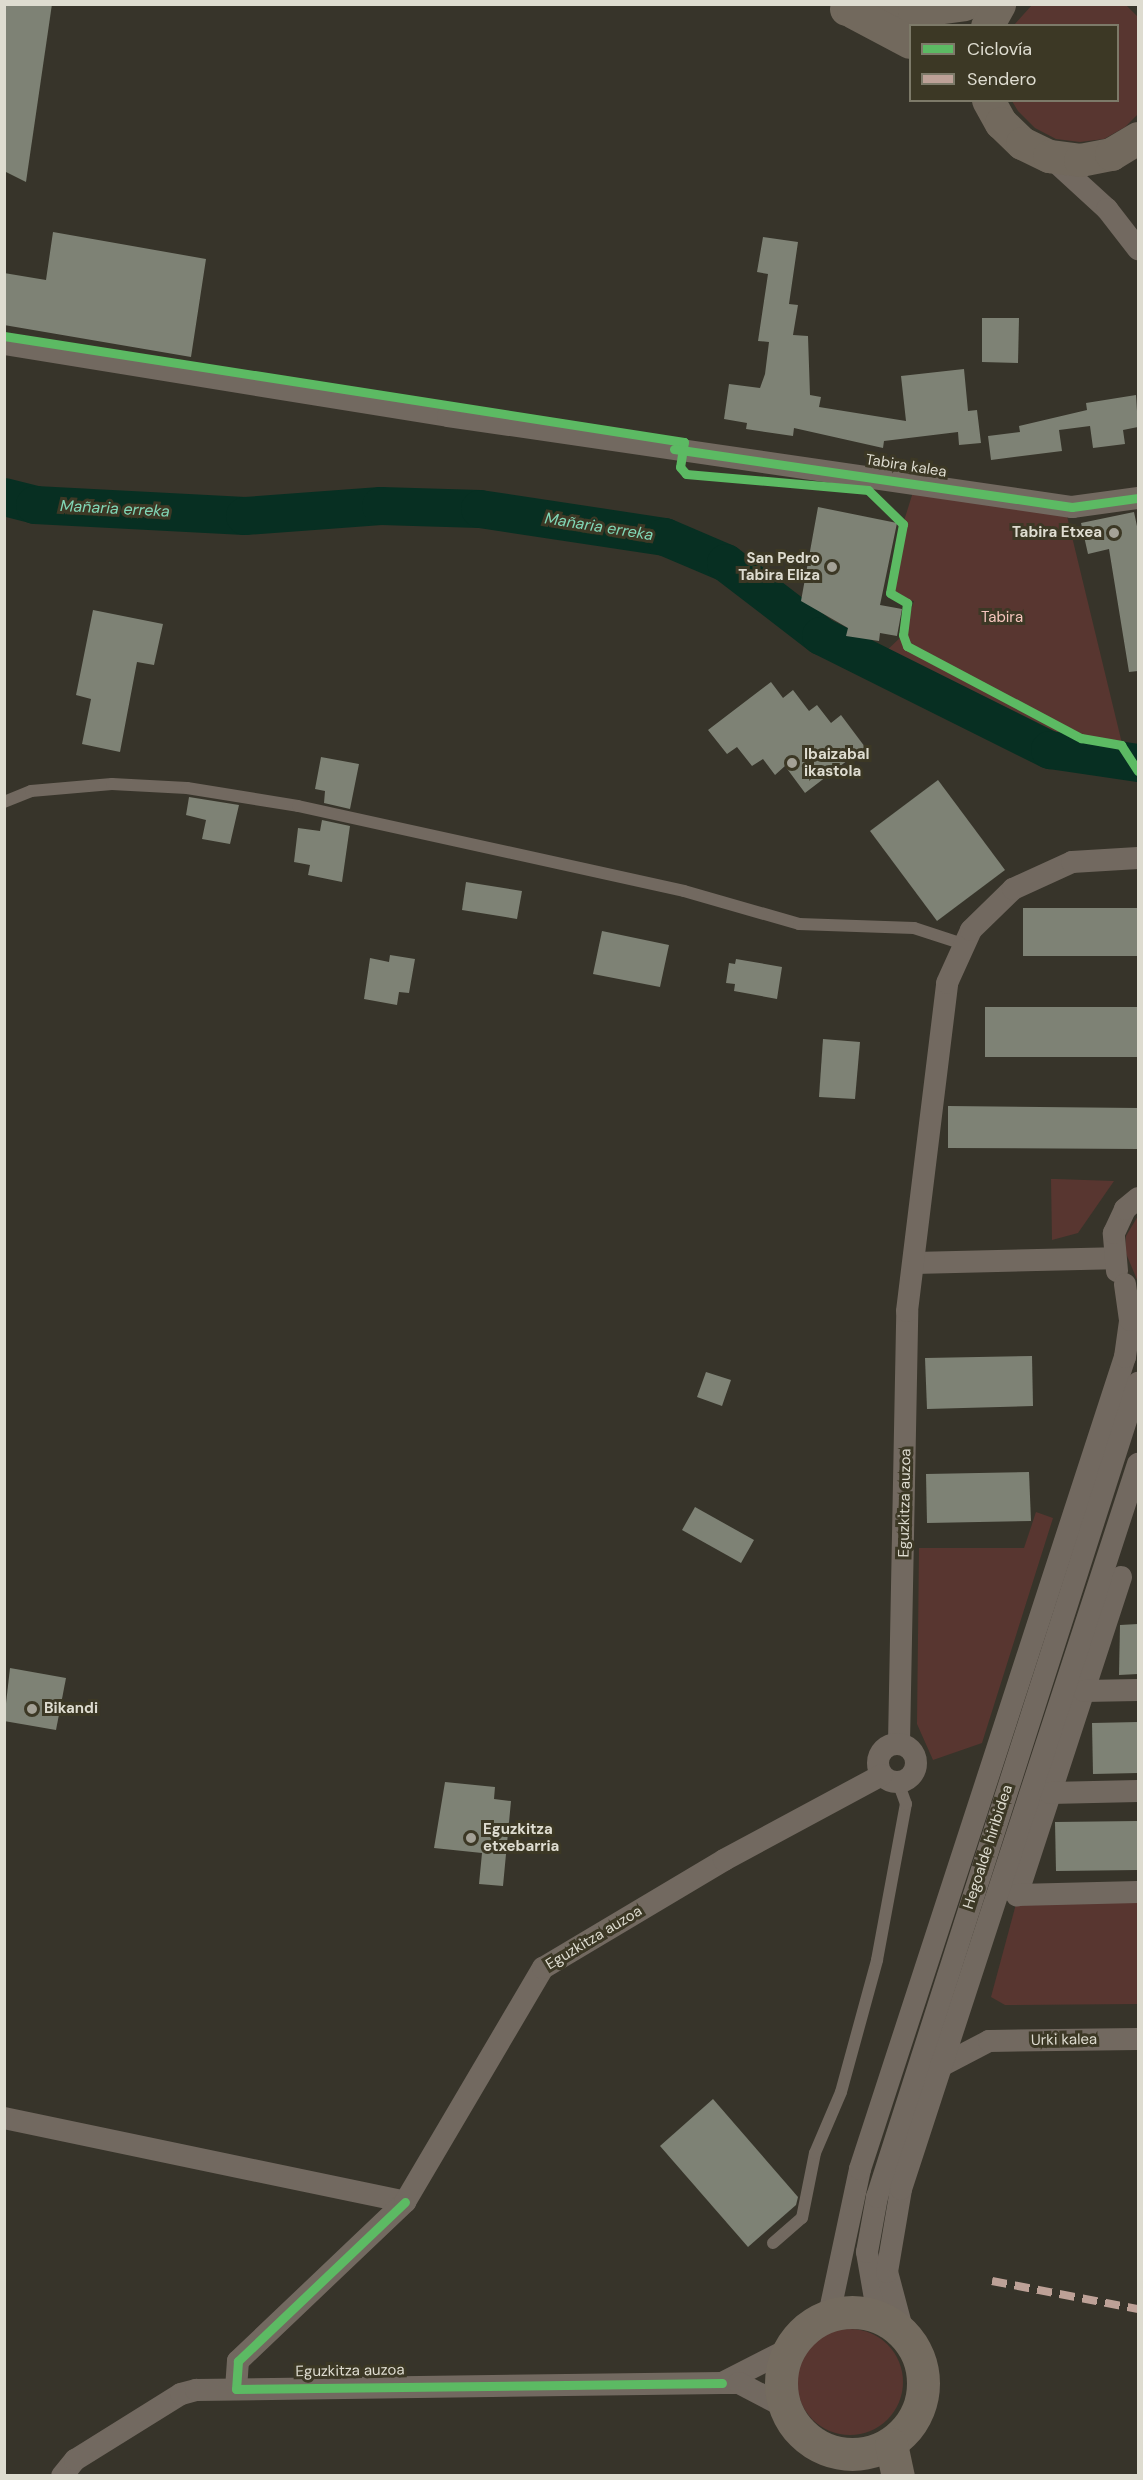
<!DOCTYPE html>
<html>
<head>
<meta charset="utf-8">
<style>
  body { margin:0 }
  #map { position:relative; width:1143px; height:2480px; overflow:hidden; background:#37342a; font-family:"DM Sans",sans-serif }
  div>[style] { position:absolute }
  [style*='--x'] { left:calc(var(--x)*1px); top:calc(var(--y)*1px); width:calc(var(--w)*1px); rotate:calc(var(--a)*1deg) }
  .green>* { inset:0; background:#583630 }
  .round { border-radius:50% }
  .river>* { height:38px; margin:-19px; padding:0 19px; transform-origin:19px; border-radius:19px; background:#072f22 }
  .building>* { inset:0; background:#7e8275 }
  .service>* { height:12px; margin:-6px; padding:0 6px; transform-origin:6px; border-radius:6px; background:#726960 }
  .minor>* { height:22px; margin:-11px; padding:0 11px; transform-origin:11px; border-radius:11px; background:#726960 }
  .minor>.ring { margin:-11px; padding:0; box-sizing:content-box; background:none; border:22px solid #726960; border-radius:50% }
  .secondary>* { height:33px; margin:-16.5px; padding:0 16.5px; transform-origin:16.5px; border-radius:16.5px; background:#746b5f }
  .secondary>.ring { margin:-16.5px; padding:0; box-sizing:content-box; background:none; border:33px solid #746b5f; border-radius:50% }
  .primary>* { height:33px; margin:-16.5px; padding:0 16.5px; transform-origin:16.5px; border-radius:16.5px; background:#72695d }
  .quiet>* { height:8px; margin-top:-4px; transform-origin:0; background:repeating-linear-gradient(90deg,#bda197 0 15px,transparent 0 23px) }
  .cycleway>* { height:9px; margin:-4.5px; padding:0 4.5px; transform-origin:4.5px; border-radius:4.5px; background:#5cba63 }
  .dots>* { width:16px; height:16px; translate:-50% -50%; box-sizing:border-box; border:3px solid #3c3825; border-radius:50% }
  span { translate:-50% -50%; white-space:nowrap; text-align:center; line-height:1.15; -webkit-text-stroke:6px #3c3825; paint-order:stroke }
  .street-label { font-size:15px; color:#dedcd0 }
  .poi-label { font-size:15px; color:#dedcd0; font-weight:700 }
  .right { translate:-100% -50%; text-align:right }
  .left { translate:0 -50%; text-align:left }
  .park-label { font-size:15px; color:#f7c6be }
  .water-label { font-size:16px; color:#81d7b6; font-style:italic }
  .frame { position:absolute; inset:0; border:6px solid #dedcd0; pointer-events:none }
  .legend { position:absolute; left:909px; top:24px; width:210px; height:78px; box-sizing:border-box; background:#3c3825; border:2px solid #7d7a69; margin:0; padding:8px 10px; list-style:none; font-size:18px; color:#dedcd0 }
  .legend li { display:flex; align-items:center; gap:12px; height:30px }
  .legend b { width:30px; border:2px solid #7d7a69 }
</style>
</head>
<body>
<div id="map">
  <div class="green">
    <i style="clip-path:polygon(1032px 5px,1126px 5px,1138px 17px,1138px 114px,1125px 127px,1104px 139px,1080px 142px,1056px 139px,1035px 128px,1018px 111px,1012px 101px,1118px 100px,1118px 26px,1014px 25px)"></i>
    <i style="clip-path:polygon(913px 492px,1067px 516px,1126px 760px,1055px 751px,884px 653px,903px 635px,914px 601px,894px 598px,903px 524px)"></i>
    <i style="clip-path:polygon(1051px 1179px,1056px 1179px,1114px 1181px,1078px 1233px,1052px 1240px)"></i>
    <i style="clip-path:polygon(1138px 1216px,1138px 1282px,1125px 1251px,1126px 1236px)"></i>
    <i style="clip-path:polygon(1036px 1512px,1053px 1518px,982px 1743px,933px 1760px,917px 1724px,919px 1548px,1024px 1548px)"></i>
    <i style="clip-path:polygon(1138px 1898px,1138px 2004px,1005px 2005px,991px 1997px,1016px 1904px)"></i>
    <i class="round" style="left:797px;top:2329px;width:106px;height:106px"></i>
  </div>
  <div class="river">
    <i style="--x:4;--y:497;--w:32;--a:14"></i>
    <i style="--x:35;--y:505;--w:210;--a:3"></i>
    <i style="--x:245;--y:516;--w:136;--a:-4.2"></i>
    <i style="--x:381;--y:506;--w:99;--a:1.7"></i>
    <i style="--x:480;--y:509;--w:187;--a:8.6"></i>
    <i style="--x:665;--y:537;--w:66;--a:23.1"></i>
    <i style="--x:726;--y:563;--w:120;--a:37.5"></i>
    <i style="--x:821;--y:636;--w:256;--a:26.5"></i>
    <i style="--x:1050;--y:750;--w:89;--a:8.4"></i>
  </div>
  <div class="building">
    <i style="clip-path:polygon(4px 4px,52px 4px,26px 182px,4px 171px)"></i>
    <i style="clip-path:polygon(53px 232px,206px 259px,191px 357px,4px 325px,4px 273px,46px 280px)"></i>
    <i style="clip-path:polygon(763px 237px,798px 242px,789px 304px,798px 305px,793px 335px,808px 336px,810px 395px,821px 397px,819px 407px,906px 421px,901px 376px,964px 369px,968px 411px,977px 410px,981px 443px,959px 445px,958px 432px,884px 441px,883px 448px,794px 428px,793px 436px,746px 429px,747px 423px,724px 419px,729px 384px,760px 388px,765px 374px,769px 342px,758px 341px,768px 274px,757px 272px)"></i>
    <i style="clip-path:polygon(982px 318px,1019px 318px,1018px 363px,982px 362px)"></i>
    <i style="clip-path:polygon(1136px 395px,1138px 427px,1123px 430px,1125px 444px,1093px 448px,1090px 426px,1059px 430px,1062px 451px,991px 460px,988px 436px,1020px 432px,1019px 426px,1087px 410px,1086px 403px)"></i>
    <i style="clip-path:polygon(818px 507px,897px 523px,880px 605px,902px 609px,897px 636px,880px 633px,879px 641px,846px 636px,848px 628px,801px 601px)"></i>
    <i style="clip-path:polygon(1134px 512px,1138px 531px,1138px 671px,1129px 672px,1109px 549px,1088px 554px,1081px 523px)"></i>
    <i style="clip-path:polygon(93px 610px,163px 624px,154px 665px,137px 662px,120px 752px,82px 744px,91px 699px,76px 695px)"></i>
    <i style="clip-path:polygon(771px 682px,783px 698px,793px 690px,809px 711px,817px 705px,831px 723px,841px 715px,865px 747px,805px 793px,785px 766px,775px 775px,763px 759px,752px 766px,737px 747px,727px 754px,708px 730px)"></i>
    <i style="clip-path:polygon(321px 757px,359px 764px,350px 809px,324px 803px,325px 791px,315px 789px)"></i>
    <i style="clip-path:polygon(938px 780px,1005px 870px,937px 921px,870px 831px)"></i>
    <i style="clip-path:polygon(189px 797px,239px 805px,230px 844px,202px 839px,206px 820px,186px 815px)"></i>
    <i style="clip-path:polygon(322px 820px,350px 826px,342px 882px,308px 875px,310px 865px,294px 862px,298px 828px,320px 831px)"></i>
    <i style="clip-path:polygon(466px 882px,522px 891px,517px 919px,462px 910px)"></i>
    <i style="clip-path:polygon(1023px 908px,1138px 908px,1138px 956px,1023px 956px)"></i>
    <i style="clip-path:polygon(602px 931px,669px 945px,660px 987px,593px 974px)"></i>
    <i style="clip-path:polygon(390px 955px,415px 959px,409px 993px,399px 992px,397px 1005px,364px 999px,370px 958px,389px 962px)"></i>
    <i style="clip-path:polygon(736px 959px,782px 967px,777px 999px,734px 991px,735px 984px,726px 983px,729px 963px,735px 964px)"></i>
    <i style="clip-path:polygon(985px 1007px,1138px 1007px,1138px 1057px,985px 1057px)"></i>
    <i style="clip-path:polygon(823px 1039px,860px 1042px,855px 1099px,819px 1097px)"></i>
    <i style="clip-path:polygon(948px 1106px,1138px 1108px,1138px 1149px,948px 1148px)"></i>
    <i style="clip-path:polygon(1032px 1356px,1033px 1406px,927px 1409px,925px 1358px)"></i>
    <i style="clip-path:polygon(706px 1372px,731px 1380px,722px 1406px,697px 1397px)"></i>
    <i style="clip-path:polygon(1029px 1472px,1031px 1521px,927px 1523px,926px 1474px)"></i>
    <i style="clip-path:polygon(695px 1507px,754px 1540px,741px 1563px,682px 1530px)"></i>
    <i style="clip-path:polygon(1138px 1624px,1138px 1674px,1119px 1675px,1120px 1625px)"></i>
    <i style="clip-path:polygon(10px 1668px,66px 1678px,56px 1730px,4px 1721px)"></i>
    <i style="clip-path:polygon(1138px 1722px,1138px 1773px,1093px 1774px,1092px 1723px)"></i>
    <i style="clip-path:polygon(445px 1782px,495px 1787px,494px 1799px,511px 1801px,503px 1886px,479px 1884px,482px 1853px,434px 1848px)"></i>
    <i style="clip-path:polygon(1138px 1821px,1138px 1870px,1056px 1871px,1055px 1822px)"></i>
    <i style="clip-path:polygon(713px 2099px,798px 2197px,796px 2205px,748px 2247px,660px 2146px)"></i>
  </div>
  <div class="service">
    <i style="--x:4;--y:802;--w:29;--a:-22"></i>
    <i style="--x:31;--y:791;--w:81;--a:-4.9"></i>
    <i style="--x:112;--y:784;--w:75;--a:3.1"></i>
    <i style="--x:187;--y:788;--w:112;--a:9.2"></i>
    <i style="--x:298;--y:806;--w:395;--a:12.4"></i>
    <i style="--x:684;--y:891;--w:120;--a:16"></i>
    <i style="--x:799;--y:924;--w:115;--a:2"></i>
    <i style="--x:914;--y:928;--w:52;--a:18.1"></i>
    <i style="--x:773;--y:2243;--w:38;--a:-41"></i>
    <i style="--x:802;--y:2218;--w:66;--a:-78.7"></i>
    <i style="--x:815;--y:2153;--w:66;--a:-66.9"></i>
    <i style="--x:841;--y:2092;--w:137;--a:-74.7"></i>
    <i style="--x:877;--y:1960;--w:159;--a:-79.5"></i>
    <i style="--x:906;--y:1804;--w:23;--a:-110"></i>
  </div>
  <div class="minor">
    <i style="--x:1049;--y:156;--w:79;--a:42.4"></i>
    <i style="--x:1107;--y:209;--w:51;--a:52.2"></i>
    <i style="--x:4;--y:344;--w:450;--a:9.2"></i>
    <i style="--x:448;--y:416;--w:631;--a:8.3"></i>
    <i style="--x:1072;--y:507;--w:67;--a:-7.8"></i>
    <i style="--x:914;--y:1263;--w:199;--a:-1.4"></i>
    <i style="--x:1117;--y:1271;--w:38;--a:-95"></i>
    <i style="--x:1114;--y:1233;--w:26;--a:-65"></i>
    <i style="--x:1125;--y:1209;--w:17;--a:-40"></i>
    <i style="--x:1121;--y:1577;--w:335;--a:108.1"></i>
    <i style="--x:1017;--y:1895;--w:121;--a:-1.4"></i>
    <i style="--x:1084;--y:1691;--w:54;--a:-1.1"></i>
    <i style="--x:899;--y:1743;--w:432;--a:-88.9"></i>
    <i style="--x:907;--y:1311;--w:330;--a:-83"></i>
    <i style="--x:947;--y:983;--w:58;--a:-65.6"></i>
    <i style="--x:971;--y:930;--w:59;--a:-44.3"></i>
    <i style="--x:1013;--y:889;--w:65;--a:-24.6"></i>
    <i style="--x:1072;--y:862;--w:66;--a:-3.5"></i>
    <i class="ring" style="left:878px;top:1744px;width:16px;height:16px"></i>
    <i style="--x:1050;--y:1793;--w:88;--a:-1.3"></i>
    <i style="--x:941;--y:2066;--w:54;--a:-27.5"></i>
    <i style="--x:989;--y:2041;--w:149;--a:-0.8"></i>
    <i style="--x:4;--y:2118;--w:410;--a:11.8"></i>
    <i style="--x:829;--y:2315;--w:149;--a:-78"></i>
    <i style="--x:860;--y:2169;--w:854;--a:-71.93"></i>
    <i style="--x:1125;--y:1357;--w:37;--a:-82"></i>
    <i style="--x:1130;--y:1320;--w:36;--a:-98"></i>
    <i style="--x:878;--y:2316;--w:65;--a:-99.8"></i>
    <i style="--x:867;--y:2252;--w:56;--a:-79.7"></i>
    <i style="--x:877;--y:2197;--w:855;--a:-72.22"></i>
    <i style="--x:903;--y:2332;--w:62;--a:-104.9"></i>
    <i style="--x:887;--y:2272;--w:84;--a:-80.4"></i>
    <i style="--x:901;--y:2189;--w:763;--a:-71.9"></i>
    <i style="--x:722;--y:2383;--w:75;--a:-26.9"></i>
    <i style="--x:236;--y:2389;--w:28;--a:-86"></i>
    <i style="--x:238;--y:2361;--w:231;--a:-43.6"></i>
    <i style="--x:405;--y:2202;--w:272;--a:-59.5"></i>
    <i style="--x:543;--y:1968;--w:211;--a:-30.8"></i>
    <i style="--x:724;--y:1860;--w:179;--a:-28.3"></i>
    <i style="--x:62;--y:2476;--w:21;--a:-51"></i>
    <i style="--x:75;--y:2460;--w:125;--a:-31.9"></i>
    <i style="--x:181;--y:2394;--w:16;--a:-15"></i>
    <i style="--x:196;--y:2390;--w:526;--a:-0.76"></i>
    <i style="--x:722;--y:2383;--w:17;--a:0"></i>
    <i style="--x:739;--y:2383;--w:52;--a:27.6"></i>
  </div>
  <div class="secondary">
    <i class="ring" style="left:781px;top:2312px;width:109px;height:109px"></i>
    <i style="--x:891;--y:2444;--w:33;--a:78"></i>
  </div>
  <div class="primary">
    <i style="--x:846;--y:9;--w:68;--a:1.7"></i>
    <i style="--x:914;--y:11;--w:51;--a:-7.8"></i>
    <i style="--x:853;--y:12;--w:64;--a:27.8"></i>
    <i style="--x:987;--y:26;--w:25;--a:-61"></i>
    <i style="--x:988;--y:100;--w:26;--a:61"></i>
    <i style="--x:1001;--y:123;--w:29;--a:44"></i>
    <i style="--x:1022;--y:143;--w:30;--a:26"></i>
    <i style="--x:1049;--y:156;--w:31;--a:7"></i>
    <i style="--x:1080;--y:160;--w:32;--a:-11"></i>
    <i style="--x:1111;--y:154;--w:31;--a:-31"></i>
  </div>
  <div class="quiet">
    <i style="--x:992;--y:2281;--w:149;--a:10.9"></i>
  </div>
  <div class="cycleway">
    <i style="--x:4;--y:336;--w:688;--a:8.86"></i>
    <i style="--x:684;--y:442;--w:25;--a:99"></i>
    <i style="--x:680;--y:467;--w:9;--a:49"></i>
    <i style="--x:686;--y:474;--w:183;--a:5"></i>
    <i style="--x:868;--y:490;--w:49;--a:44.2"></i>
    <i style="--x:903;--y:524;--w:70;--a:100.7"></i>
    <i style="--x:890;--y:593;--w:20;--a:30"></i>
    <i style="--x:907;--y:603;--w:32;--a:97"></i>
    <i style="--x:903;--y:635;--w:12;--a:70"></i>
    <i style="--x:907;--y:646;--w:197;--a:27.9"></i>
    <i style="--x:1081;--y:738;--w:41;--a:9.9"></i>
    <i style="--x:1121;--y:745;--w:31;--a:57"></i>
    <i style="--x:674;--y:449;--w:402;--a:8.3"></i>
    <i style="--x:1072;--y:507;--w:67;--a:-7.8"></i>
    <i style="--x:405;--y:2202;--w:231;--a:136.4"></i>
    <i style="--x:238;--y:2361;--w:28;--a:94"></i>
    <i style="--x:236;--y:2389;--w:486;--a:-0.7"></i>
  </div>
  <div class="dots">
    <i style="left:1114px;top:533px;background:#a4a196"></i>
    <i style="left:832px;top:567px;background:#a4a196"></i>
    <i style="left:792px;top:763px;background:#a4a196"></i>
    <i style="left:32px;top:1709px;background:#a4a196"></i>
    <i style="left:471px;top:1838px;background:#a4a196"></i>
  </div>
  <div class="street-label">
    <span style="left:906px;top:466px;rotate:9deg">Tabira kalea</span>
    <span style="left:905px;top:1503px;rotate:-89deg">Eguzkitza auzoa</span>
    <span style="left:988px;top:1847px;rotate:-72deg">Hegoalde hiribidea</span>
    <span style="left:594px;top:1938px;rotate:-31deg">Eguzkitza auzoa</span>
    <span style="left:1064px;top:2040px;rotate:-1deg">Urki kalea</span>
    <span style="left:350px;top:2371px;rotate:-1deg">Eguzkitza auzoa</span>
  </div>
  <div class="poi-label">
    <span class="right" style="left:1102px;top:533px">Tabira Etxea</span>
    <span class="right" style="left:820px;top:567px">San Pedro<br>Tabira Eliza</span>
    <span class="left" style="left:804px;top:763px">Ibaizabal<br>ikastola</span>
    <span class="left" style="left:44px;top:1709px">Bikandi</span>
    <span class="left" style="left:483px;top:1838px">Eguzkitza<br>etxebarria</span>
  </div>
  <div class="park-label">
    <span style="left:1002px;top:618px">Tabira</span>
  </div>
  <div class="water-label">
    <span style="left:115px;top:509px;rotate:3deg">Mañaria erreka</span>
    <span style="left:599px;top:527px;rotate:9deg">Mañaria erreka</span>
  </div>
  <div class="frame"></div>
  <ul class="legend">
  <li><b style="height:8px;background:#5cba63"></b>Ciclovía</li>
  <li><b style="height:8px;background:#bda197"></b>Sendero</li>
  </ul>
</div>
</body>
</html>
